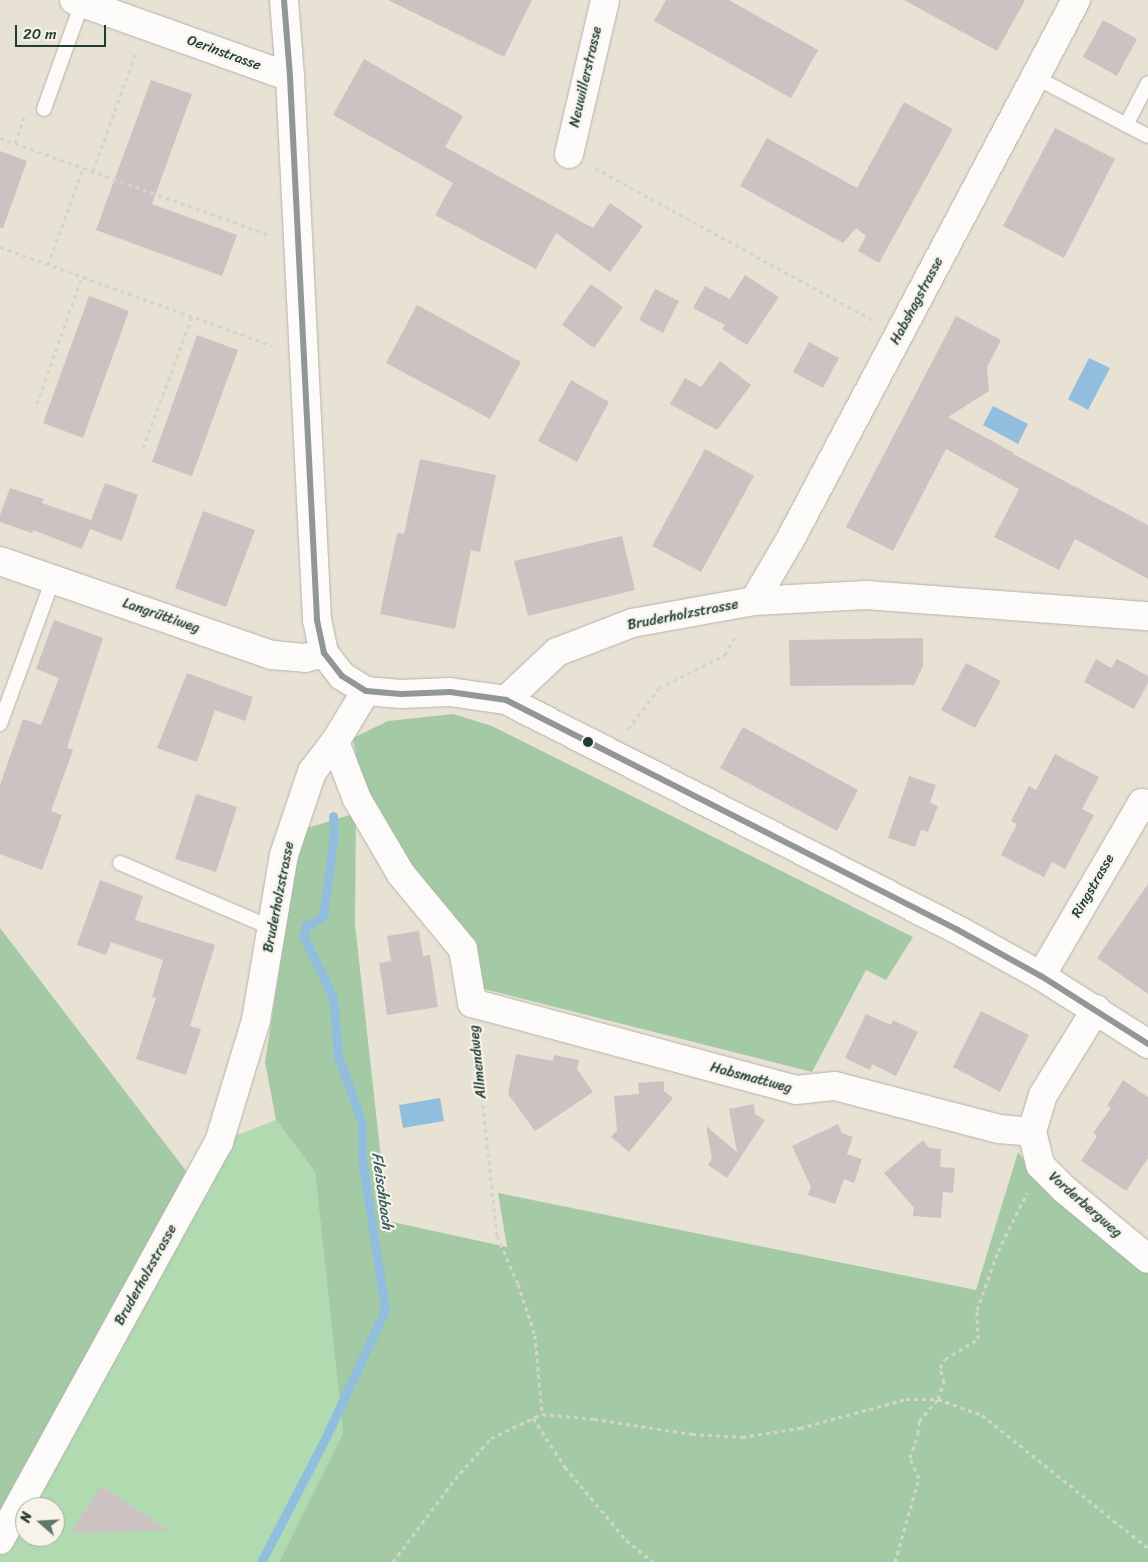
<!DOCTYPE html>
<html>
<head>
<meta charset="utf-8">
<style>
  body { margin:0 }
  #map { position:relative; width:1148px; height:1562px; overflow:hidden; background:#e8e2d5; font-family:Sriracha,sans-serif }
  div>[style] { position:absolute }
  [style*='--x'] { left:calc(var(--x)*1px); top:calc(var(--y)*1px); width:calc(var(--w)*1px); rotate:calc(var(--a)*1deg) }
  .green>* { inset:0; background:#b1dab1 }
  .forest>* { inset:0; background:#a3caa5 }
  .water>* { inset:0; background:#92bede }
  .stream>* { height:9px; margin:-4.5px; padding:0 4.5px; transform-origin:4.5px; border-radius:4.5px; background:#92bede }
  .building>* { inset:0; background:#ccc2c2 }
  .path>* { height:3px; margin-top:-1.5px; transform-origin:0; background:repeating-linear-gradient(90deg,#d3d4cf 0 4px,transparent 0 8px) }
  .roads { filter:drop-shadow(0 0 1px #b4b3aa) drop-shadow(0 0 1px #b4b3aa) }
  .lane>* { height:14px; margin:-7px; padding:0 7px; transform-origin:7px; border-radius:7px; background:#fcfbf9 }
  .street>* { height:28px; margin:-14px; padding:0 14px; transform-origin:14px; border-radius:14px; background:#fcfbf9 }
  .bus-1>* { height:6px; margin:-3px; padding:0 3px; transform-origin:3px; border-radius:3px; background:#919796 }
  .dots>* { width:14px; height:14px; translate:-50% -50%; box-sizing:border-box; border:2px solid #f7f3e8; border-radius:50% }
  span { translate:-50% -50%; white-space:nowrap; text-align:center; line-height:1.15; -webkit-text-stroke:4.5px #f7f3e8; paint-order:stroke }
  .street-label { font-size:14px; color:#1f3d34 }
  .water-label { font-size:15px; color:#325a60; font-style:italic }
  .north { position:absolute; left:15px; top:1497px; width:50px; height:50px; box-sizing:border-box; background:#f7f3e8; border:1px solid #a1aaa0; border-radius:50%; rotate:289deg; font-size:14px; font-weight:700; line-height:20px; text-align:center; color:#1f3d34 }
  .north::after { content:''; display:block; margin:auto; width:18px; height:22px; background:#65776c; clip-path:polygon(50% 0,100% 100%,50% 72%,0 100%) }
  .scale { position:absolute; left:15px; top:25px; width:91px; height:22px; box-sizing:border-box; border:2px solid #1f3d34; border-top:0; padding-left:6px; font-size:15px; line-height:18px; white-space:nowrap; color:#1f3d34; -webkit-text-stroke:4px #f7f3e8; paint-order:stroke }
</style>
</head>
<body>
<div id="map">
  <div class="green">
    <i style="clip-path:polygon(evenodd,276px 1120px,315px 1172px,343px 1433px,279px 1562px,0 1562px,0 1540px,219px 1142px,276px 1120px,25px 1507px,55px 1507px,55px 1537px,25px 1537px,25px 1507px)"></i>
  </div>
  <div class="forest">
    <i style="clip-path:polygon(453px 714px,492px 726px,913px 937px,886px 980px,866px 970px,812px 1072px,476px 987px,362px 792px,353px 738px,388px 721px)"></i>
    <i style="clip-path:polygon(356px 813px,355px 924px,388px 1221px,507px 1247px,498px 1193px,976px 1290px,1018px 1152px,1053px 1198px,1148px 1270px,1148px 1562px,279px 1562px,343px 1433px,315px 1172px,276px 1120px,265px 1062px,301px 830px)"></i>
    <i style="clip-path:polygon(0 928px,196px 1184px,0 1542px)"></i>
  </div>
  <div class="water">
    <i style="clip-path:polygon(1089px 358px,1110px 368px,1088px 410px,1068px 399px)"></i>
    <i style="clip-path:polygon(993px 406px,1028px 424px,1018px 444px,983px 425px)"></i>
    <i style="clip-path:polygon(440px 1098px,444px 1121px,403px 1128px,399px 1105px)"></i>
  </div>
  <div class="stream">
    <i style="--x:261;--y:1562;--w:141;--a:-62.5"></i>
    <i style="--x:326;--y:1437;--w:140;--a:-65.1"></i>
    <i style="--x:385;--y:1310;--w:154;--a:-98.6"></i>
    <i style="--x:362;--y:1158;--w:34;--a:-90"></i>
    <i style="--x:362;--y:1124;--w:72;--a:-109.4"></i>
    <i style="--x:338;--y:1056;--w:59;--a:-94.8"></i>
    <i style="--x:333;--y:997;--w:69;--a:-115.8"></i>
    <i style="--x:303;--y:935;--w:9;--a:-72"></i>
    <i style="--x:306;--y:926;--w:20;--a:-30"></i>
    <i style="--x:323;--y:916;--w:83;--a:-82.4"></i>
    <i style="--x:334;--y:834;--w:18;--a:-93"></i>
  </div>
  <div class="building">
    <i style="clip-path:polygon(388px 0,532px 0,504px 57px)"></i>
    <i style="clip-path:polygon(666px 0,729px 0,818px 50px,791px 98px,654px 21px)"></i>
    <i style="clip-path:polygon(904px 0,1025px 0,997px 51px)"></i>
    <i style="clip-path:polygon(1103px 20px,1137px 39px,1117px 76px,1083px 57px)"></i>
    <i style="clip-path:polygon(364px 59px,463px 116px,445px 147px,593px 228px,610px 203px,643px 226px,610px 272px,556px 233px,536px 269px,435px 215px,453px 183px,333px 115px)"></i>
    <i style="clip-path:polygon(151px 80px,192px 94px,152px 204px,237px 235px,222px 276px,96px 230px)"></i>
    <i style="clip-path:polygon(904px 102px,953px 129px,879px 263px,858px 251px,866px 236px,856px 228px,843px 243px,740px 186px,767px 138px,857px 188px)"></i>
    <i style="clip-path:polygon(1055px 128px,1115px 159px,1064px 258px,1003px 226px)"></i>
    <i style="clip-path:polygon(0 151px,27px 161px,3px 228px,0 228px)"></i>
    <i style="clip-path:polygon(745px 275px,779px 297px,747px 345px,722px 329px,725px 325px,693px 308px,705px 286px,730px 299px)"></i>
    <i style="clip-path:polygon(591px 284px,623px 307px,594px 348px,562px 325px)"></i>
    <i style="clip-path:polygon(655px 289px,679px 301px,663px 333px,639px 320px)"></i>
    <i style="clip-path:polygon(89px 296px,129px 311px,83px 438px,43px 423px)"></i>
    <i style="clip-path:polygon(417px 305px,521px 362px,490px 419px,386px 363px)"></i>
    <i style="clip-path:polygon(956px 316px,1001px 340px,987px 367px,989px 391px,948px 417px,1014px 453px,1013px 454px,1148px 525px,1148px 579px,1075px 539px,1059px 570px,994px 537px,1019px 489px,946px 449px,893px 551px,846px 527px)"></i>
    <i style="clip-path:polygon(197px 335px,238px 350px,192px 476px,152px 462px)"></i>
    <i style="clip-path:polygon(809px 342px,839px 358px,823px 388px,793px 372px)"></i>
    <i style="clip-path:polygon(720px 361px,751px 385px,717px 430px,670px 404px,685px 378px,701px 387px)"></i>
    <i style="clip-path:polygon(571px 380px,609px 402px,577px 462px,538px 441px)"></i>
    <i style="clip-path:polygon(705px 449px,754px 476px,701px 572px,652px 546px)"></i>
    <i style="clip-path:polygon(420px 459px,496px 475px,480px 552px,471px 550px,455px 629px,380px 614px,397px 533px,404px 534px)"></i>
    <i style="clip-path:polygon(105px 483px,138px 495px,122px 541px,90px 529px,82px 549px,33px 530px,32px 533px,0 522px,0 515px,10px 488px,44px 499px,42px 503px,91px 520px)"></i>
    <i style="clip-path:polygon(203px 511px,255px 530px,226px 607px,175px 588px)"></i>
    <i style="clip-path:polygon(622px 536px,635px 590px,528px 616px,514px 561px)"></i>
    <i style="clip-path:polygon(54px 620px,103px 638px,67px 748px,73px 750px,51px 811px,62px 815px,42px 870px,0 854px,0 785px,23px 719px,41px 725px,59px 678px,36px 669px)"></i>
    <i style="clip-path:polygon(923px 638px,923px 666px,914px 685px,790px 686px,789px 640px)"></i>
    <i style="clip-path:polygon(1096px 659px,1111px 668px,1117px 659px,1148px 676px,1148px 683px,1134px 709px,1084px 682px)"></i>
    <i style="clip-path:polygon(966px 663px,1001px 681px,975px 728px,941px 710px)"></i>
    <i style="clip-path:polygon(187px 673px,253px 697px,245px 721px,215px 710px,197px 762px,157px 748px)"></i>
    <i style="clip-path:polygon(743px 727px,858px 790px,837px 831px,720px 768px)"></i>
    <i style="clip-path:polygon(1055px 754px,1099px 777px,1082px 809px,1094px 815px,1065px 869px,1052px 862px,1044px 877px,1001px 855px,1017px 824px,1011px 821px,1029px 786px,1036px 790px)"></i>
    <i style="clip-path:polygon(909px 776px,936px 785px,930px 803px,938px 806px,928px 832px,921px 830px,915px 847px,888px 838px)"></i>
    <i style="clip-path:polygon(196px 794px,237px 807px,216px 872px,175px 859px)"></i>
    <i style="clip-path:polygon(100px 880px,143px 896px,135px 920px,215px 945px,190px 1026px,201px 1029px,186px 1075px,136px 1059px,156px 998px,152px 997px,163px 960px,111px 942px,106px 955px,77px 945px)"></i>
    <i style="clip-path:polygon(1148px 884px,1148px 994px,1097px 958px)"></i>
    <i style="clip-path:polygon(419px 931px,423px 956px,430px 955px,438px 1007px,387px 1015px,379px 963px,391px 961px,387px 936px)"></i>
    <i style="clip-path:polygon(981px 1011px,1029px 1035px,1000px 1092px,953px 1067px)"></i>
    <i style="clip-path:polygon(866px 1014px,891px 1025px,893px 1020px,918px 1032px,896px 1076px,872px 1064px,870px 1070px,845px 1058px)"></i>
    <i style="clip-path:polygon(516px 1054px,553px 1061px,554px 1055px,579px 1060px,577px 1069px,593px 1092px,535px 1131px,508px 1094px)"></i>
    <i style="clip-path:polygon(1123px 1080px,1148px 1097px,1148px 1158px,1126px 1191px,1081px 1161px,1097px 1136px,1093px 1133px,1111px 1108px,1107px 1106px)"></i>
    <i style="clip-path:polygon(664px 1081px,664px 1091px,673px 1098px,629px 1152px,611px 1137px,617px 1130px,614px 1096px,639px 1094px,638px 1083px)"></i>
    <i style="clip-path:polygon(754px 1104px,755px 1114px,765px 1120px,727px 1178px,708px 1165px,712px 1158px,706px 1126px,737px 1152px,729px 1109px)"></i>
    <i style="clip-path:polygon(838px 1124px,842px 1133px,853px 1137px,847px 1154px,862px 1159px,854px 1183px,844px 1179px,835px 1204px,808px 1195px,811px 1187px,792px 1146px)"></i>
    <i style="clip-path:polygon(923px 1140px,929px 1148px,941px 1149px,940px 1167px,955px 1168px,953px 1193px,943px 1192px,941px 1218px,913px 1216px,914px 1208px,884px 1173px)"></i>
    <i style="clip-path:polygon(101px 1486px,168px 1530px,71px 1533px)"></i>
  </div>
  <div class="path">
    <i style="--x:0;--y:138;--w:286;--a:19.8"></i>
    <i style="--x:15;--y:143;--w:27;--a:-70"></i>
    <i style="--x:595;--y:168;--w:319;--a:28.7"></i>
    <i style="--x:93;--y:171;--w:127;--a:-70.1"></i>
    <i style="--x:0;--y:247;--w:290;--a:19.9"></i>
    <i style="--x:48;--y:265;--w:103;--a:-70.2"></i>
    <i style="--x:37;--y:404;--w:135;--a:-70.5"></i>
    <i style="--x:143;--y:448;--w:141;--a:-69.6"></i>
    <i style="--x:628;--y:729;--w:51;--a:-52.9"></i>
    <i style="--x:659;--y:688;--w:74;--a:-26.6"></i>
    <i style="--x:725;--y:655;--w:24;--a:-62"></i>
    <i style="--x:475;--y:1033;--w:204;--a:83.8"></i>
    <i style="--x:497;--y:1236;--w:52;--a:66.4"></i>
    <i style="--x:518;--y:1284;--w:54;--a:71.6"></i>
    <i style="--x:535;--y:1335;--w:79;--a:84.9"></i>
    <i style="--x:533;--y:1418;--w:59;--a:56.9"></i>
    <i style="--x:565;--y:1467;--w:95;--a:50.1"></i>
    <i style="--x:626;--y:1540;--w:35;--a:39"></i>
    <i style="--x:393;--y:1562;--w:104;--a:-53.2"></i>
    <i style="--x:455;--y:1479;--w:55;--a:-48.7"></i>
    <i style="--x:491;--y:1438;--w:56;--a:-25.2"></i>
    <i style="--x:542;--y:1414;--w:52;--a:5.5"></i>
    <i style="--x:594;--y:1419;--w:99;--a:8.7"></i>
    <i style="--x:692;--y:1434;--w:50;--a:3.4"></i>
    <i style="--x:742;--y:1437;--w:59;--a:-8.8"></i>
    <i style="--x:800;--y:1428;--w:110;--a:-15.3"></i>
    <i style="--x:906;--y:1399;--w:32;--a:0"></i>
    <i style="--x:938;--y:1399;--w:47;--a:20"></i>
    <i style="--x:982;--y:1415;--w:213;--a:38.7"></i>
    <i style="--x:895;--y:1562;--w:87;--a:-74.1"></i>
    <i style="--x:919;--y:1478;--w:22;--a:-114"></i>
    <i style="--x:910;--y:1458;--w:26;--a:-72"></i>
    <i style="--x:918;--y:1433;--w:12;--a:-85"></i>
    <i style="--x:919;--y:1421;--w:29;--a:-49"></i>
    <i style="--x:938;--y:1399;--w:18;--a:-71"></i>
    <i style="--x:944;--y:1382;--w:15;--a:-106"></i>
    <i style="--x:940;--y:1368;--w:10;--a:-61"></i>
    <i style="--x:945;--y:1359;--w:39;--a:-31"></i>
    <i style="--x:978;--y:1339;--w:29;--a:-92"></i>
    <i style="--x:977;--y:1310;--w:63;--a:-70.4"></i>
    <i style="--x:998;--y:1251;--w:65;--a:-63.4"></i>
  </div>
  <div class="roads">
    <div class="lane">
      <i style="--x:1035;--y:77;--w:127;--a:27.6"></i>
      <i style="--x:44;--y:109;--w:113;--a:-70.3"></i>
      <i style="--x:1126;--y:125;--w:47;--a:-62.4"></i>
      <i style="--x:0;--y:724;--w:154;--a:-69.9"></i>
      <i style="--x:120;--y:863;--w:165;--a:23.2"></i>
    </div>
    <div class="street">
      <i style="--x:74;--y:0;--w:229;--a:19.6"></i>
      <i style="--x:284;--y:0;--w:77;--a:85.5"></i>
      <i style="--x:290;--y:77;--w:544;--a:87.15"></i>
      <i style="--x:317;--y:620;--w:34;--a:78"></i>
      <i style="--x:324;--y:653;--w:29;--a:52"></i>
      <i style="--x:342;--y:676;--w:28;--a:32"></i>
      <i style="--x:366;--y:691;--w:35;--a:5"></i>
      <i style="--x:401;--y:694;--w:49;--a:-2.3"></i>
      <i style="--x:450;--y:692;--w:57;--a:8.1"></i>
      <i style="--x:506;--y:700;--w:507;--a:26.97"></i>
      <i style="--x:958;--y:930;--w:95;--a:29"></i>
      <i style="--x:1041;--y:976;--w:127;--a:32.4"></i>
      <i style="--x:569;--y:154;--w:158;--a:-76.8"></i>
      <i style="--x:0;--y:561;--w:288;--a:19.1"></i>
      <i style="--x:272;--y:655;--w:33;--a:5"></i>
      <i style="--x:305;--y:658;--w:20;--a:-15"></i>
      <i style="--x:754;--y:601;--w:71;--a:-59.5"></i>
      <i style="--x:790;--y:540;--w:611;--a:-62.09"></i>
      <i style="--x:506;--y:700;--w:70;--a:-43.3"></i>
      <i style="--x:557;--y:652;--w:80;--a:-21.1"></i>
      <i style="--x:632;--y:623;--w:124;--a:-10.2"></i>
      <i style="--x:754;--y:601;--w:112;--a:-3.1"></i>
      <i style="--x:866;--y:595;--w:283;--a:4.3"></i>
      <i style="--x:335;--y:742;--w:61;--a:68.9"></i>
      <i style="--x:357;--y:799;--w:87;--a:59.6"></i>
      <i style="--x:401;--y:874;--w:97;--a:50.4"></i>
      <i style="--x:463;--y:949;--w:55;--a:80.5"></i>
      <i style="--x:472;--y:1003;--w:335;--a:15"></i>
      <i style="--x:796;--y:1090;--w:39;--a:-6"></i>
      <i style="--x:835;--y:1086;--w:170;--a:14.7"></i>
      <i style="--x:999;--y:1129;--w:33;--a:5"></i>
      <i style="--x:1041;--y:976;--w:200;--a:-59.7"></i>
      <i style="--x:1142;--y:803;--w:8;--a:40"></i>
      <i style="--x:1096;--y:1009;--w:101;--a:121.6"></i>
      <i style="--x:1043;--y:1095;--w:39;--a:107"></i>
      <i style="--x:1032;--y:1132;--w:34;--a:76"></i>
      <i style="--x:1040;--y:1165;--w:34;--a:45"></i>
      <i style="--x:1064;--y:1189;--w:109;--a:39.8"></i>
      <i style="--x:0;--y:1540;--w:454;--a:-61.2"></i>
      <i style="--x:219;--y:1142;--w:127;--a:-73.1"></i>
      <i style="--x:256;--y:1020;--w:167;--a:-80.4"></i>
      <i style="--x:284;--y:855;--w:88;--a:-71.4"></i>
      <i style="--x:312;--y:772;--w:38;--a:-53"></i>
      <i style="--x:335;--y:742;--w:60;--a:-58.7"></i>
    </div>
  </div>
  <div class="bus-1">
    <i style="--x:284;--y:0;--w:77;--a:85.5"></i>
    <i style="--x:290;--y:77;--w:544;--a:87.15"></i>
    <i style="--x:317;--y:620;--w:34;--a:78"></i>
    <i style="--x:324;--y:653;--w:29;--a:52"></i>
    <i style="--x:342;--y:676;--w:28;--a:32"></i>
    <i style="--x:366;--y:691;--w:35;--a:5"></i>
    <i style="--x:401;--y:694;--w:49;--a:-2.3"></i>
    <i style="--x:450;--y:692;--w:57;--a:8.1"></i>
    <i style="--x:506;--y:700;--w:507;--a:26.97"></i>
    <i style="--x:958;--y:930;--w:95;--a:29"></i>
    <i style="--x:1041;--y:976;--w:127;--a:32.4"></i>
  </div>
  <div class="dots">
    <i style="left:588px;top:742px;background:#1f3d34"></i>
  </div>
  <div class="street-label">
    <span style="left:224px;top:53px;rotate:20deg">Oerinstrasse</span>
    <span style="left:586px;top:77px;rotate:-77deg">Neuwillerstrasse</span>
    <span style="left:917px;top:301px;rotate:-62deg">Habshagstrasse</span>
    <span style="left:683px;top:615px;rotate:-11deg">Bruderholzstrasse</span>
    <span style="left:161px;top:616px;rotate:19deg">Langrüttiweg</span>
    <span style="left:1093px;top:886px;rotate:-60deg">Ringstrasse</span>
    <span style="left:279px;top:897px;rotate:-79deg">Bruderholzstrasse</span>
    <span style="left:478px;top:1062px;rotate:-96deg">Allmendweg</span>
    <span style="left:751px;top:1078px;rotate:15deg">Habsmattweg</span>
    <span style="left:1085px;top:1205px;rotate:41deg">Vorderbergweg</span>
    <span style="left:146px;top:1275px;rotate:-61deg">Bruderholzstrasse</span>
  </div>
  <div class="water-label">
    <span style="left:382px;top:1191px;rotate:82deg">Fleischbach</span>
  </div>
  <div class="north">N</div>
  <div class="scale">20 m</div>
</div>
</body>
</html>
